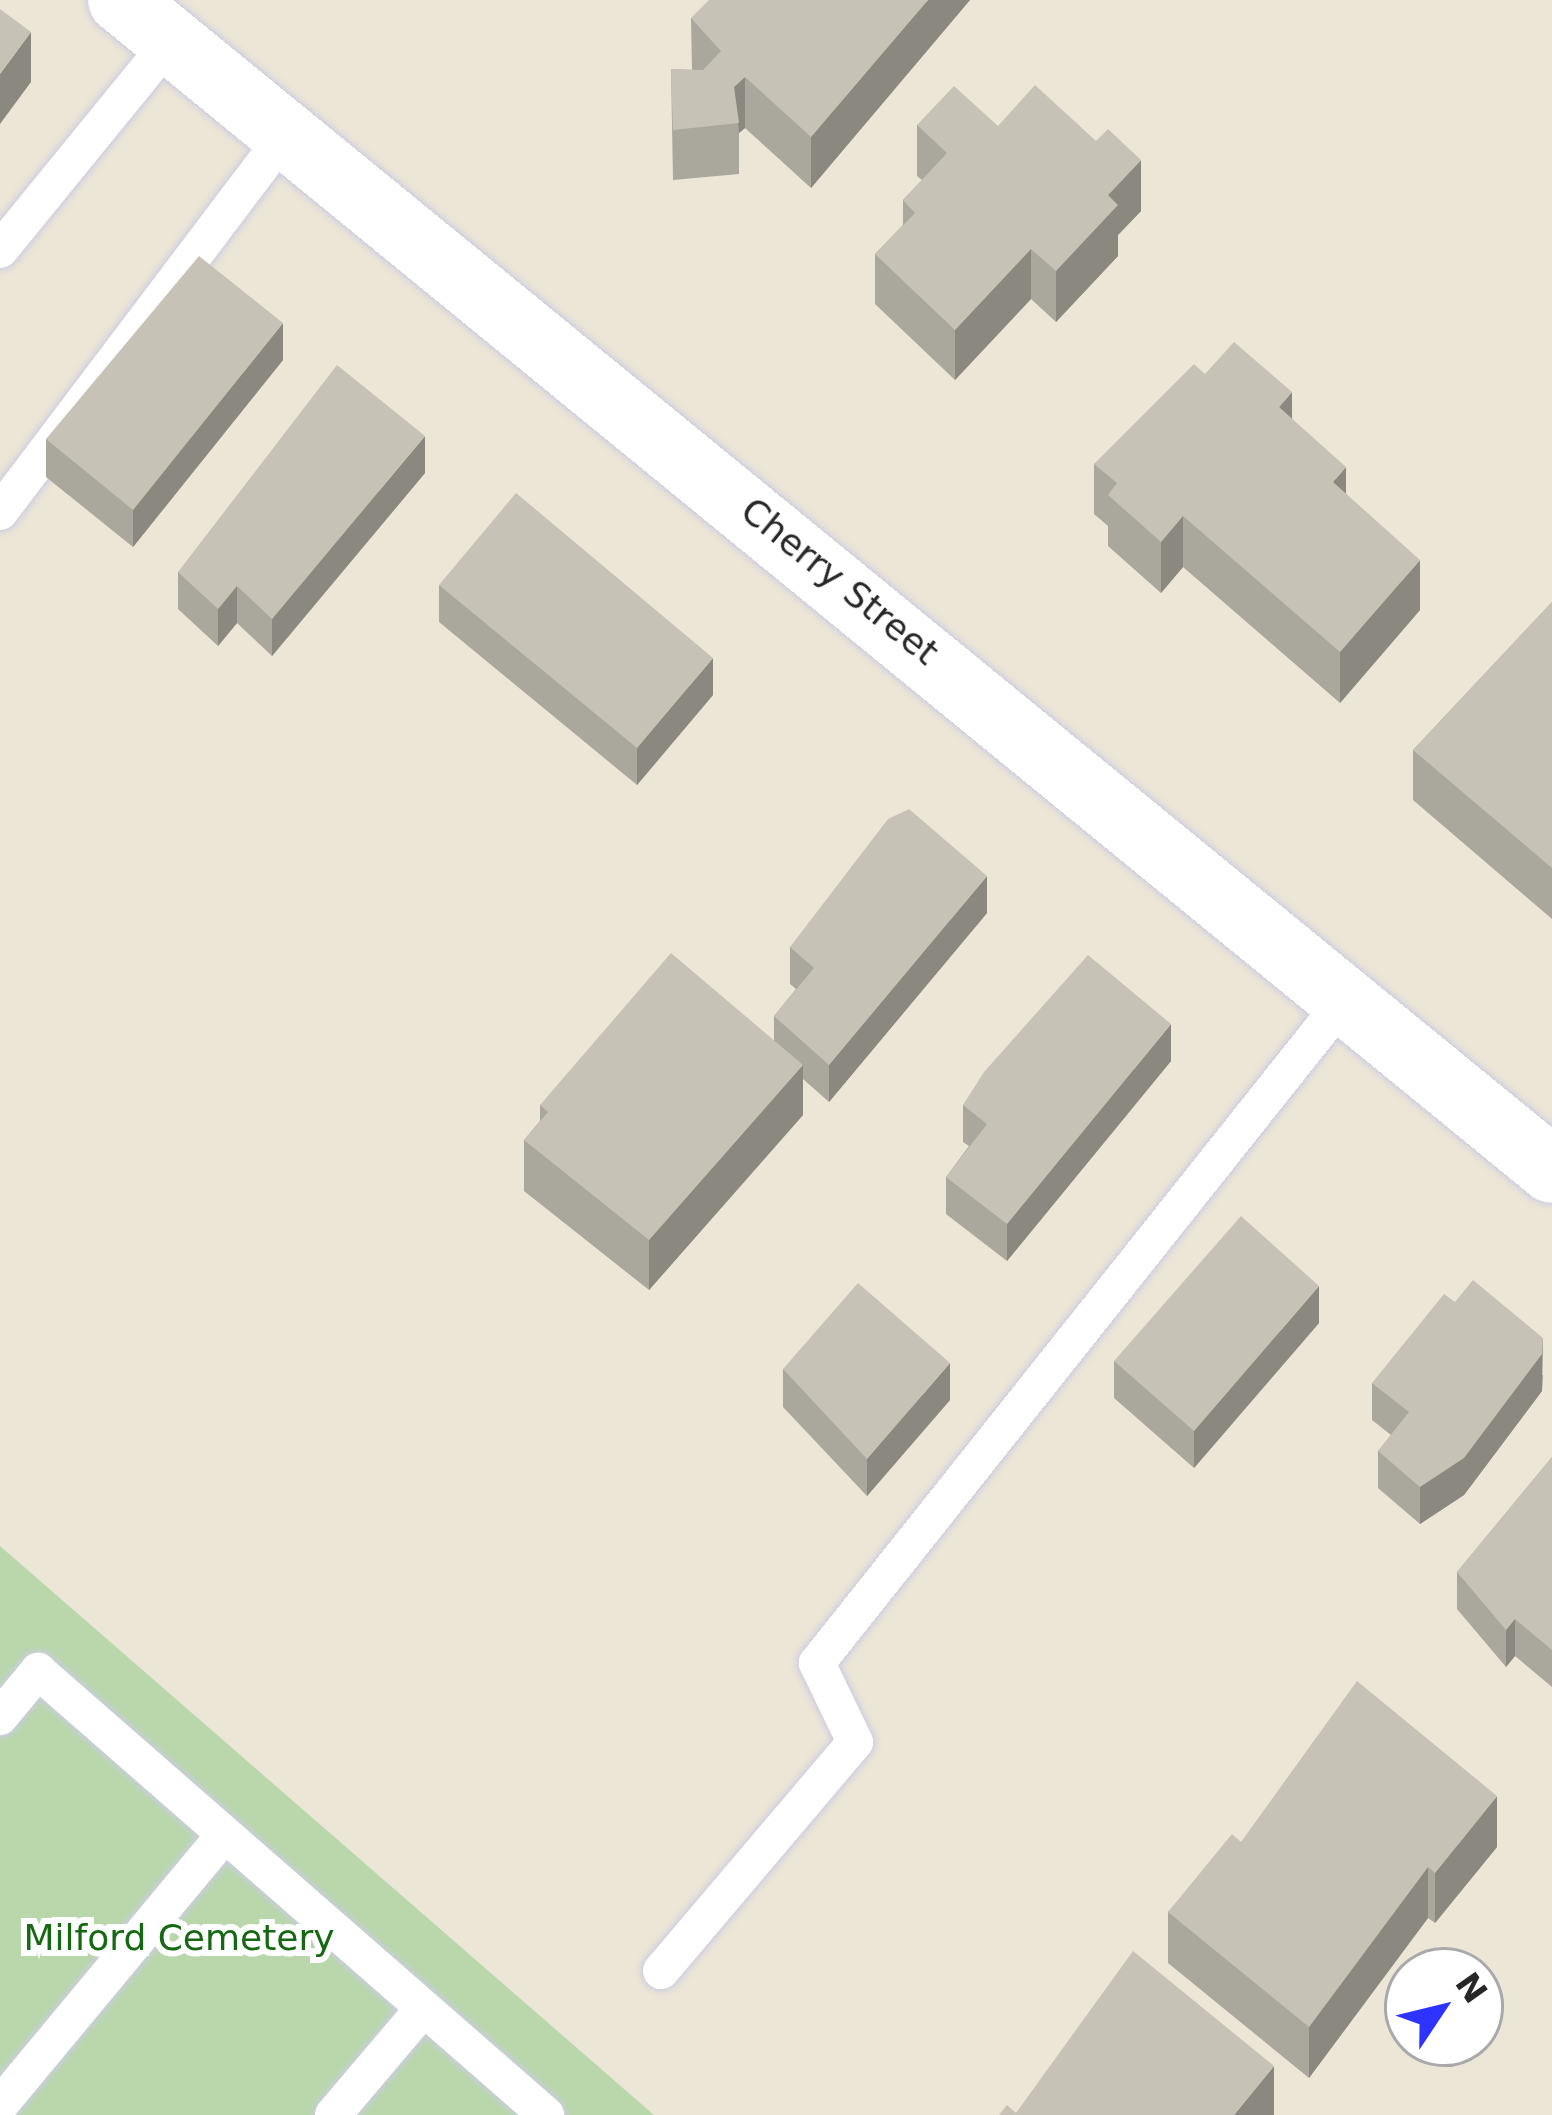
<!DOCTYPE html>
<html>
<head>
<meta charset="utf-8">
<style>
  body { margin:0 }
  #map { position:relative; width:1552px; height:2115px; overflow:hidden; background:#ece6d6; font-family:"DejaVu Sans",sans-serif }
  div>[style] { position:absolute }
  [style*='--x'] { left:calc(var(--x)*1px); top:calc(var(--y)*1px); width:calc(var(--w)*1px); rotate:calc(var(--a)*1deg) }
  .cemetery>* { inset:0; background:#b9d7ab }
  .roads { filter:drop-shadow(0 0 3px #cbcce2) drop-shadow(0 0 3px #cbcce2) }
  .lane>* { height:36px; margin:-18px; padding:0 18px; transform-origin:18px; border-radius:18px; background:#fff }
  .secondary>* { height:66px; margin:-33px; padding:0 33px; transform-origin:33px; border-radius:33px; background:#fff }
  .wall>* { inset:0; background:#aaa79d }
  .shaded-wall>* { inset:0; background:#8b887f }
  .building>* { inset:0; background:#c6c2b6 }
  span { translate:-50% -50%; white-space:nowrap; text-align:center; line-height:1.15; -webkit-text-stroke:12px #fff; paint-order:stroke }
  .street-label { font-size:36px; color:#272727 }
  .park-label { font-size:36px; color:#156912 }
  .north { position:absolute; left:1384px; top:1947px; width:120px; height:120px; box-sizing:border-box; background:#fff; border:3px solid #a9a9a9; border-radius:50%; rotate:55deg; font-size:33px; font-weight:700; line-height:48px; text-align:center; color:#272727 }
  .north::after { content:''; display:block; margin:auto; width:42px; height:54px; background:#2f33ff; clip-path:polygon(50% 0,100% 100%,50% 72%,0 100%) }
</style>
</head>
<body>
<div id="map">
  <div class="cemetery">
    <i style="clip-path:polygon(0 1546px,654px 2115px,0 2115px)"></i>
  </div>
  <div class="roads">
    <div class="lane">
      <i style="--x:0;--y:250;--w:271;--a:-50.8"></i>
      <i style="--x:0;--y:512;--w:473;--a:-52.9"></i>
      <i style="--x:0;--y:1717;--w:60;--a:-50.4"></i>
      <i style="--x:38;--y:1671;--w:675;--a:41.15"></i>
      <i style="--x:661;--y:1971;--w:300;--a:-49.7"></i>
      <i style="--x:855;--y:1742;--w:88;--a:-115.7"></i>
      <i style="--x:817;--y:1663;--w:850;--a:-51.5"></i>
      <i style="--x:0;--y:2105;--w:351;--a:-50.3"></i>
      <i style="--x:333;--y:2115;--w:139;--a:-49.7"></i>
    </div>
    <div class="secondary">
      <i style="--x:121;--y:0;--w:1848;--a:39.27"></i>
    </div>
  </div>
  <div class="wall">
    <i style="clip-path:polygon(970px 0,811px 188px,745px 128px,739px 133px,739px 174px,673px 180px,671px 69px,692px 70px,691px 18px)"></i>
    <i style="clip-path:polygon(917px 125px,998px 126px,1141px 211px,1118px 235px,1118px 256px,1056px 322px,1031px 299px,955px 380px,875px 304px,875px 254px,903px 225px,903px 200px,922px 180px,917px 176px)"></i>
    <i style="clip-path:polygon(283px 360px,133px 547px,46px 477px,46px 439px)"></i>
    <i style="clip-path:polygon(1205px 374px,1292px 419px,1346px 494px,1420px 610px,1340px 703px,1183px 567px,1161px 593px,1108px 546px,1108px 526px,1094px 514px,1094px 464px)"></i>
    <i style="clip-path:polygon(425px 473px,272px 656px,237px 623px,218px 646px,178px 609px,178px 572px)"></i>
    <i style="clip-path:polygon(439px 585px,713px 695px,637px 785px,439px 622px)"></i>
    <i style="clip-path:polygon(1552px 602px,1552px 919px,1413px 800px,1413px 750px)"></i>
    <i style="clip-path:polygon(987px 913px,829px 1102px,803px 1079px,803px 1115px,649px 1290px,524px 1191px,524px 1140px,540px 1121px,540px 1105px,774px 1040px,774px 1016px,796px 989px,790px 984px,790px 947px)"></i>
    <i style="clip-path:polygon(1171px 1061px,1007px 1261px,946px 1214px,946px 1177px,969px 1146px,963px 1142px,963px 1105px)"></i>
    <i style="clip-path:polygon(1319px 1323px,1194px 1468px,1114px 1398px,1114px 1361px)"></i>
    <i style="clip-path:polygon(783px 1369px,950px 1400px,867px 1496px,783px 1407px)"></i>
    <i style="clip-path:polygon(1543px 1375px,1542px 1391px,1464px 1495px,1420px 1524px,1378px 1488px,1378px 1451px,1391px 1435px,1372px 1420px,1372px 1383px)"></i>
    <i style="clip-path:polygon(1552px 1457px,1552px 1687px,1515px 1656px,1506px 1667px,1457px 1609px,1457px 1572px)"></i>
    <i style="clip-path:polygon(1241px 1842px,1497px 1847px,1435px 1923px,1428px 1918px,1309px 2078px,1168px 1963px,1168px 1912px)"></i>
  </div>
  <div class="shaded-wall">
    <i style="clip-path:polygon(928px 0,970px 0,811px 188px,811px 137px)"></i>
    <i style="clip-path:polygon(31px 32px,31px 82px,0 124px,0 74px)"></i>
    <i style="clip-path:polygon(745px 77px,745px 128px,739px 133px,734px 87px)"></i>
    <i style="clip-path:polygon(1141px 160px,1141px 211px,1118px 235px,1118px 256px,1056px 322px,1056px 271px,1108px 195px)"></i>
    <i style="clip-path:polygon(1031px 249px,1031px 299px,955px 380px,955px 330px)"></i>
    <i style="clip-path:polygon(283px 323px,283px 360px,133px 547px,133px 510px)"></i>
    <i style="clip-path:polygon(1292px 392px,1292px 443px,1279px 407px)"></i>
    <i style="clip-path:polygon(425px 436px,425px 473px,272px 656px,272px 619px)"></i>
    <i style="clip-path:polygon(1346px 467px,1346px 517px,1333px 482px)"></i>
    <i style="clip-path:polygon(1183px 516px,1183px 567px,1161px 593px,1161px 542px)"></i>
    <i style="clip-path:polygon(1420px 560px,1420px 610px,1340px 703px,1340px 652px)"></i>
    <i style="clip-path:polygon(237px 586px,237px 623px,218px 646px,218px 609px)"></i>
    <i style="clip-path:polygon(713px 658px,713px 695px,637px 785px,637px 748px)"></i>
    <i style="clip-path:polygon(987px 876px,987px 913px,829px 1102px,829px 1065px)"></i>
    <i style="clip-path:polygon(1171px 1024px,1171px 1061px,1007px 1261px,1007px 1224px)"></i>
    <i style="clip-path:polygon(803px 1065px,803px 1115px,649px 1290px,649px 1240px)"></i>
    <i style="clip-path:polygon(1319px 1286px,1319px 1323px,1194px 1468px,1194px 1431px)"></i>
    <i style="clip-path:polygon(1543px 1338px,1542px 1391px,1464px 1495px,1420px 1524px,1420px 1487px)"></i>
    <i style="clip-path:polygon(950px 1363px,950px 1400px,867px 1496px,867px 1459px)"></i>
    <i style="clip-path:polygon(1515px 1619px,1515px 1656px,1506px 1667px,1506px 1630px)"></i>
    <i style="clip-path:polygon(1497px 1796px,1497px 1847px,1435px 1923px,1435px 1873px)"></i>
    <i style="clip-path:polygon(1428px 1867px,1428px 1918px,1309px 2078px,1309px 2027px)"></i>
    <i style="clip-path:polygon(1274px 2066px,1274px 2115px,1234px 2115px)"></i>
  </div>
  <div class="building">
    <i style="clip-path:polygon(709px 0,928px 0,811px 137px,745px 77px,734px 87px,739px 123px,673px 130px,671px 69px,703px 70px,721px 51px,691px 18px)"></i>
    <i style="clip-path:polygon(0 9px,31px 32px,0 74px)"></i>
    <i style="clip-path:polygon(1035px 85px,1096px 141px,1108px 129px,1141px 160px,1108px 195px,1118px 205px,1056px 271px,1031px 249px,955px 330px,875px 254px,915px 213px,903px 200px,947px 153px,917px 125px,954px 86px,998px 126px)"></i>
    <i style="clip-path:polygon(199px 256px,283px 323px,133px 510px,46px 439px)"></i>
    <i style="clip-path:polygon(1234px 342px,1292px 392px,1279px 407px,1346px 467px,1333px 482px,1420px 560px,1340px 652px,1183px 516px,1161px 542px,1108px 495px,1117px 483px,1094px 464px,1194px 364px,1205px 374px)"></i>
    <i style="clip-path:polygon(337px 365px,425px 436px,272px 619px,237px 586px,218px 609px,178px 572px)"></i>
    <i style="clip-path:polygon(516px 493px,713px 658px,637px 748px,439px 585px)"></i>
    <i style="clip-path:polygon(1552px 602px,1552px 868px,1413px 750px)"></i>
    <i style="clip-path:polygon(909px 809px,987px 876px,829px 1065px,774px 1016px,814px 968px,790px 947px,888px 819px)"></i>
    <i style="clip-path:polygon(671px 953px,803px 1065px,649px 1240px,524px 1140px,548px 1112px,540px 1105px)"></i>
    <i style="clip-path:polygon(1088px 955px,1171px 1024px,1007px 1224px,946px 1177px,987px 1124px,963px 1105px,984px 1072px)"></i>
    <i style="clip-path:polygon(1241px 1216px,1319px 1286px,1194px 1431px,1114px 1361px)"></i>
    <i style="clip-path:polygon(1473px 1280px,1543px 1338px,1542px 1354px,1464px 1458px,1420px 1487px,1378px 1451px,1409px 1412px,1372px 1383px,1444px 1294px,1455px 1302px)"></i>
    <i style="clip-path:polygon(858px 1283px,950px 1363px,867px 1459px,783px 1369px)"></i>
    <i style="clip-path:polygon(1552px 1457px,1552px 1650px,1515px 1619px,1506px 1630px,1457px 1572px)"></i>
    <i style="clip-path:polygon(1357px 1681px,1497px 1796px,1435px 1873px,1428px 1867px,1309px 2027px,1168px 1912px,1232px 1834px,1241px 1842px)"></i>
    <i style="clip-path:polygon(1133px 1951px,1274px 2066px,1234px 2115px,999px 2115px,1007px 2105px,1016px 2113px)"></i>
  </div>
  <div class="street-label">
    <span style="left:840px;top:581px;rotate:39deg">Cherry Street</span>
  </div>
  <div class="park-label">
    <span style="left:179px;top:1938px">Milford Cemetery</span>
  </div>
  <div class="north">N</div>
</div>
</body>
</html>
